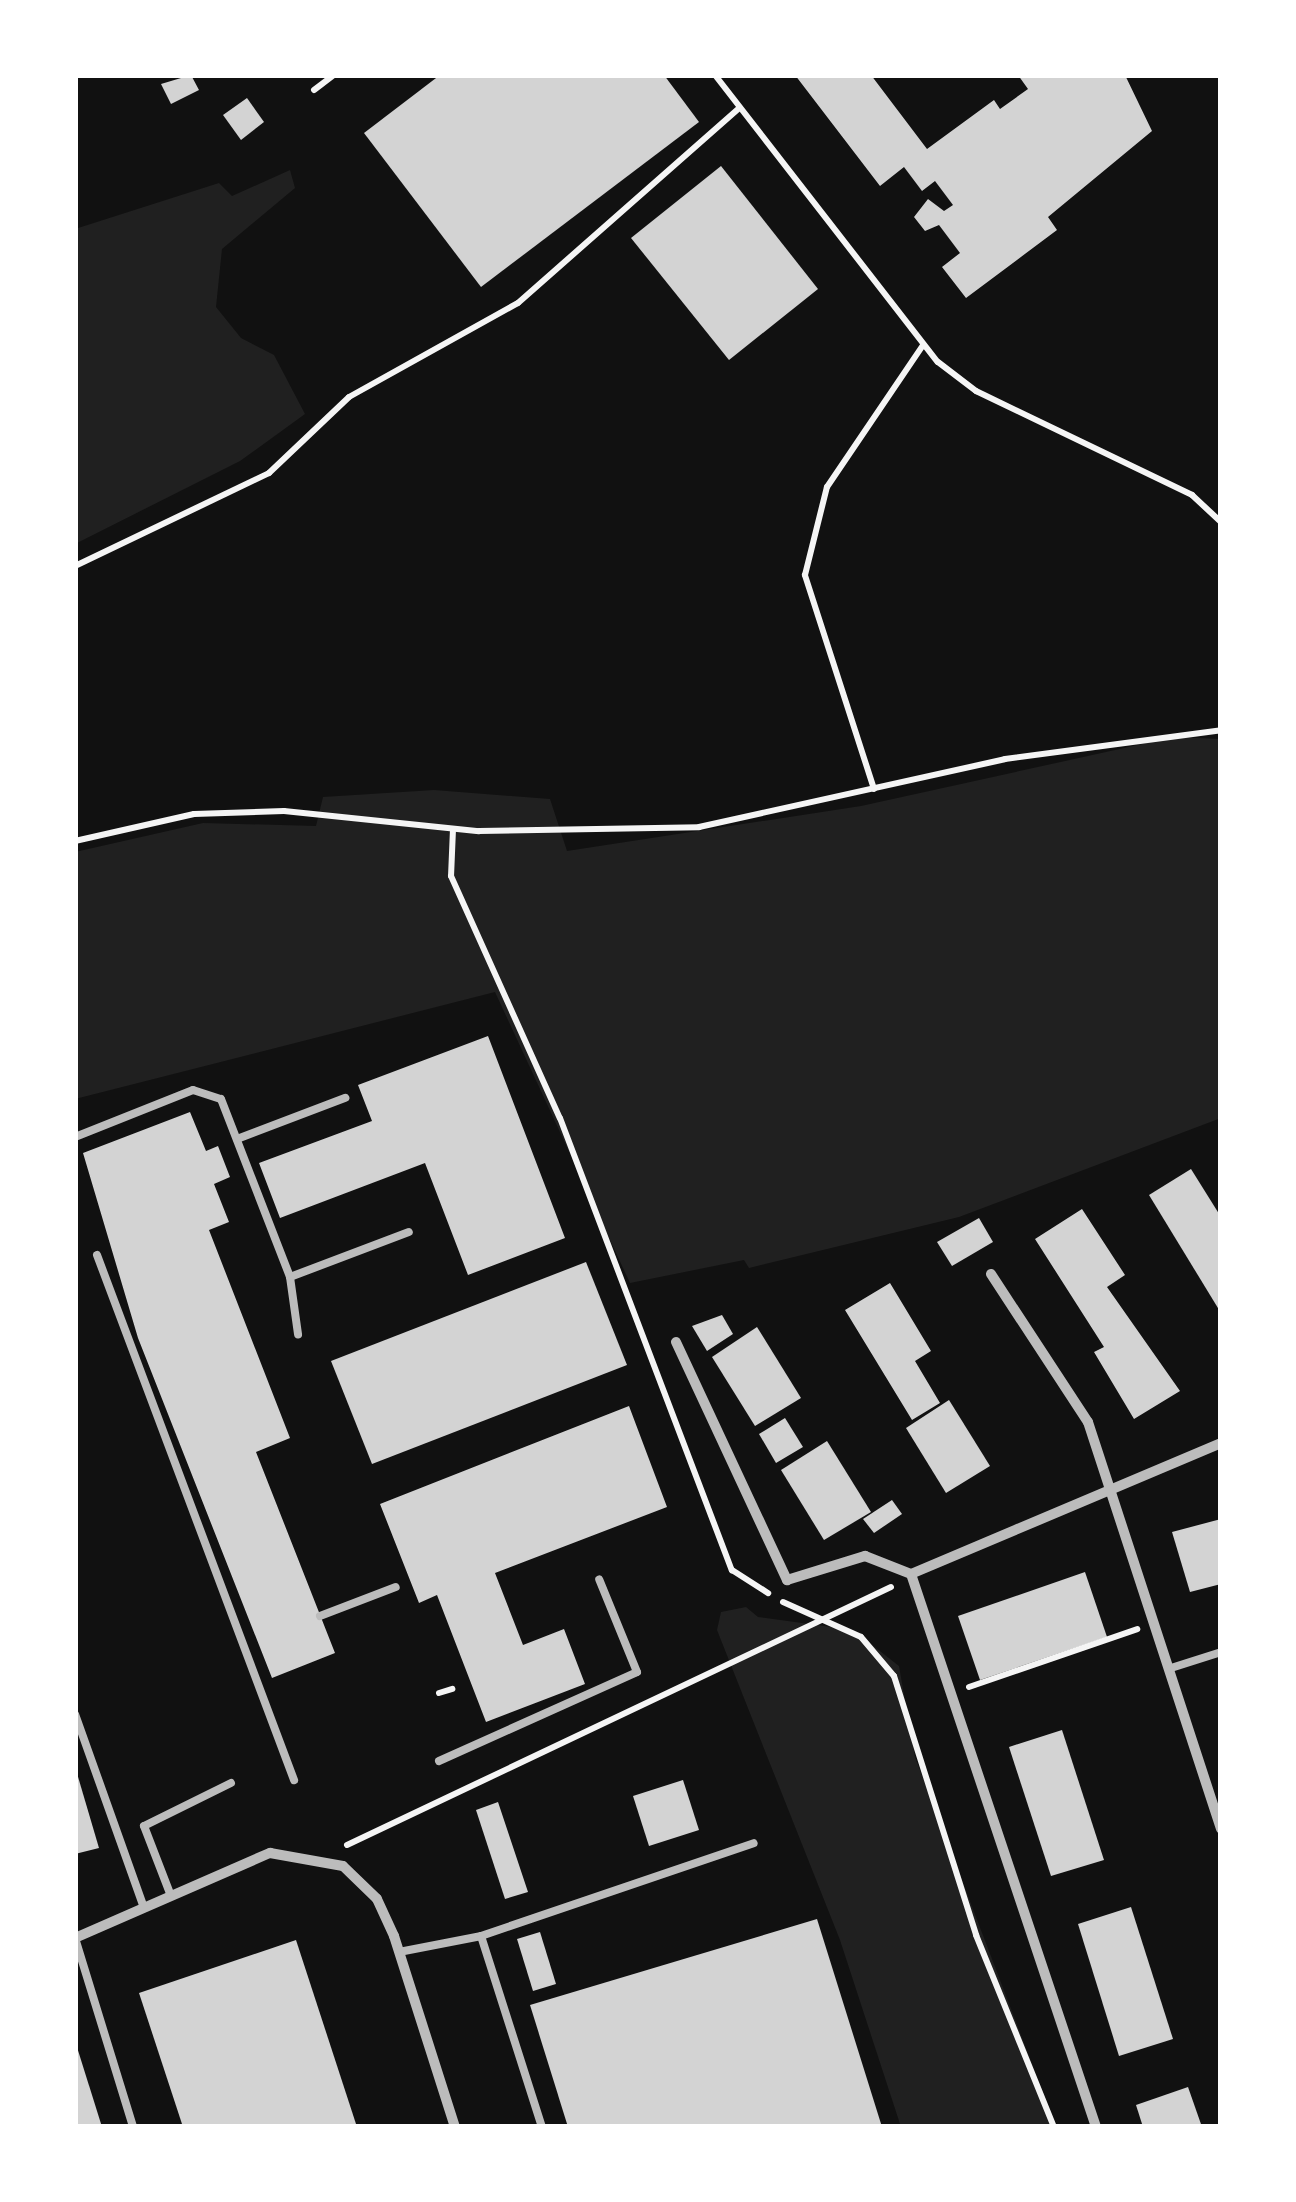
<!DOCTYPE html>
<html>
<head>
<meta charset="utf-8">
<style>
  body { margin:0 }
  #map { position:relative; width:1296px; height:2202px; overflow:hidden; background:#111; font-family:Lora,serif }
  div>[style] { position:absolute }
  [style*='--x'] { left:calc(var(--x)*1px); top:calc(var(--y)*1px); width:calc(var(--w)*1px); rotate:calc(var(--a)*1deg) }
  .green>* { inset:0; background:#202020 }
  .building>* { inset:0; background:#d3d3d3 }
  .path>* { height:6px; margin:-3px; padding:0 3px; transform-origin:3px; border-radius:3px; background:#f5f5f5 }
  .service>* { height:8px; margin:-4px; padding:0 4px; transform-origin:4px; border-radius:4px; background:#bcbcbc }
  .minor>* { height:10px; margin:-5px; padding:0 5px; transform-origin:5px; border-radius:5px; background:#bcbcbc }
  span { translate:-50% -50%; white-space:nowrap; text-align:center; line-height:1.15; -webkit-text-stroke:10px #fff; paint-order:stroke }
  .frame { position:absolute; inset:0; border:78px solid #fff; pointer-events:none }
</style>
</head>
<body>
<div id="map">
  <div class="green">
    <i style="clip-path:polygon(290px 170px,295px 188px,222px 249px,216px 307px,241px 338px,274px 355px,305px 414px,240px 461px,75px 544px,75px 229px,219px 183px,232px 196px)"></i>
    <i style="clip-path:polygon(1174px 737px,1221px 739px,1221px 1118px,959px 1217px,749px 1268px,744px 1260px,630px 1283px,495px 992px,75px 1099px,75px 852px,203px 823px,316px 826px,323px 797px,434px 790px,550px 799px,567px 851px,861px 806px)"></i>
    <i style="clip-path:polygon(746px 1607px,758px 1617px,853px 1630px,899px 1666px,915px 1757px,1056px 2127px,901px 2127px,840px 1940px,717px 1630px,721px 1612px)"></i>
  </div>
  <div class="building">
    <i style="clip-path:polygon(191px 75px,199px 90px,171px 104px,161px 84px)"></i>
    <i style="clip-path:polygon(440px 75px,664px 75px,699px 122px,481px 287px,364px 133px)"></i>
    <i style="clip-path:polygon(795px 75px,871px 75px,927px 149px,994px 100px,1000px 109px,1028px 89px,1018px 75px,1125px 75px,1152px 131px,1048px 217px,1057px 230px,966px 298px,942px 267px,960px 253px,939px 225px,925px 231px,914px 217px,928px 199px,944px 211px,953px 205px,935px 181px,922px 191px,904px 167px,880px 186px)"></i>
    <i style="clip-path:polygon(247px 98px,264px 122px,241px 140px,223px 115px)"></i>
    <i style="clip-path:polygon(721px 166px,818px 289px,729px 360px,631px 238px)"></i>
    <i style="clip-path:polygon(488px 1036px,565px 1238px,468px 1275px,425px 1163px,280px 1218px,259px 1163px,372px 1121px,358px 1085px)"></i>
    <i style="clip-path:polygon(190px 1112px,206px 1151px,218px 1146px,230px 1177px,214px 1184px,229px 1222px,209px 1230px,290px 1438px,256px 1452px,335px 1653px,272px 1678px,138px 1338px,83px 1153px)"></i>
    <i style="clip-path:polygon(1191px 1169px,1221px 1217px,1221px 1313px,1149px 1195px)"></i>
    <i style="clip-path:polygon(1082px 1209px,1125px 1275px,1107px 1287px,1180px 1391px,1134px 1419px,1094px 1352px,1104px 1347px,1035px 1239px)"></i>
    <i style="clip-path:polygon(979px 1218px,993px 1242px,952px 1266px,937px 1242px)"></i>
    <i style="clip-path:polygon(586px 1262px,627px 1365px,372px 1464px,331px 1361px)"></i>
    <i style="clip-path:polygon(890px 1283px,931px 1351px,915px 1361px,940px 1403px,912px 1420px,845px 1310px)"></i>
    <i style="clip-path:polygon(722px 1315px,733px 1334px,707px 1351px,692px 1326px)"></i>
    <i style="clip-path:polygon(757px 1327px,801px 1398px,755px 1426px,712px 1357px)"></i>
    <i style="clip-path:polygon(949px 1400px,990px 1466px,946px 1493px,906px 1428px)"></i>
    <i style="clip-path:polygon(629px 1406px,667px 1507px,495px 1573px,523px 1645px,564px 1629px,585px 1684px,486px 1722px,437px 1595px,419px 1603px,380px 1504px)"></i>
    <i style="clip-path:polygon(785px 1418px,803px 1447px,776px 1463px,759px 1434px)"></i>
    <i style="clip-path:polygon(827px 1441px,871px 1512px,824px 1540px,781px 1470px)"></i>
    <i style="clip-path:polygon(892px 1500px,902px 1514px,874px 1533px,863px 1519px)"></i>
    <i style="clip-path:polygon(1221px 1519px,1221px 1584px,1190px 1592px,1172px 1532px)"></i>
    <i style="clip-path:polygon(1085px 1572px,1107px 1637px,980px 1680px,958px 1616px)"></i>
    <i style="clip-path:polygon(1062px 1730px,1104px 1860px,1051px 1876px,1009px 1747px)"></i>
    <i style="clip-path:polygon(76px 1770px,99px 1848px,75px 1854px,75px 1771px)"></i>
    <i style="clip-path:polygon(683px 1780px,699px 1830px,649px 1846px,633px 1796px)"></i>
    <i style="clip-path:polygon(498px 1802px,528px 1892px,505px 1899px,476px 1810px)"></i>
    <i style="clip-path:polygon(1131px 1907px,1173px 2039px,1119px 2056px,1078px 1924px)"></i>
    <i style="clip-path:polygon(817px 1919px,882px 2127px,568px 2127px,530px 2005px)"></i>
    <i style="clip-path:polygon(540px 1932px,556px 1984px,533px 1991px,517px 1939px)"></i>
    <i style="clip-path:polygon(296px 1940px,357px 2127px,183px 2127px,139px 1993px)"></i>
    <i style="clip-path:polygon(75px 2044px,76px 2044px,102px 2127px,75px 2127px)"></i>
    <i style="clip-path:polygon(1188px 2087px,1202px 2127px,1143px 2127px,1136px 2105px)"></i>
  </div>
  <div class="path">
    <i style="--x:715;--y:75;--w:363;--a:52.2"></i>
    <i style="--x:938;--y:362;--w:48;--a:37.3"></i>
    <i style="--x:976;--y:391;--w:240;--a:25.7"></i>
    <i style="--x:1192;--y:495;--w:40;--a:43"></i>
    <i style="--x:314;--y:90;--w:25;--a:-37"></i>
    <i style="--x:75;--y:566;--w:215;--a:-25.6"></i>
    <i style="--x:269;--y:473;--w:110;--a:-43.5"></i>
    <i style="--x:349;--y:397;--w:193;--a:-29.1"></i>
    <i style="--x:518;--y:303;--w:295;--a:-41.4"></i>
    <i style="--x:874;--y:789;--w:225;--a:-107.9"></i>
    <i style="--x:805;--y:575;--w:91;--a:-76"></i>
    <i style="--x:827;--y:487;--w:171;--a:-55.9"></i>
    <i style="--x:453;--y:829;--w:47;--a:92.4"></i>
    <i style="--x:451;--y:876;--w:265;--a:65.8"></i>
    <i style="--x:560;--y:1118;--w:484;--a:69.2"></i>
    <i style="--x:732;--y:1570;--w:43;--a:32.6"></i>
    <i style="--x:75;--y:841;--w:122;--a:-12.8"></i>
    <i style="--x:194;--y:814;--w:90;--a:-1.9"></i>
    <i style="--x:284;--y:811;--w:196;--a:5.9"></i>
    <i style="--x:479;--y:831;--w:220;--a:-1"></i>
    <i style="--x:699;--y:827;--w:313;--a:-12.5"></i>
    <i style="--x:1005;--y:759;--w:218;--a:-7.6"></i>
    <i style="--x:783;--y:1602;--w:85;--a:24.2"></i>
    <i style="--x:861;--y:1637;--w:51;--a:49.8"></i>
    <i style="--x:894;--y:1676;--w:272;--a:72.4"></i>
    <i style="--x:976;--y:1935;--w:207;--a:67.9"></i>
    <i style="--x:969;--y:1687;--w:178;--a:-19"></i>
    <i style="--x:439;--y:1693;--w:14;--a:-17"></i>
    <i style="--x:347;--y:1845;--w:602;--a:-25.37"></i>
  </div>
  <div class="service">
    <i style="--x:75;--y:1137;--w:127;--a:-21.7"></i>
    <i style="--x:193;--y:1090;--w:29;--a:18"></i>
    <i style="--x:221;--y:1099;--w:191;--a:68.8"></i>
    <i style="--x:290;--y:1277;--w:58;--a:82"></i>
    <i style="--x:237;--y:1139;--w:116;--a:-20.8"></i>
    <i style="--x:97;--y:1255;--w:561;--a:69.43"></i>
    <i style="--x:290;--y:1277;--w:127;--a:-20.7"></i>
    <i style="--x:320;--y:1616;--w:81;--a:-20.9"></i>
    <i style="--x:1171;--y:1668;--w:52;--a:-17.7"></i>
    <i style="--x:75;--y:1714;--w:206;--a:70.4"></i>
    <i style="--x:439;--y:1761;--w:217;--a:-24.2"></i>
    <i style="--x:637;--y:1672;--w:100;--a:-112.2"></i>
    <i style="--x:171;--y:1896;--w:75;--a:-111.1"></i>
    <i style="--x:144;--y:1826;--w:97;--a:-26.3"></i>
    <i style="--x:481;--y:1936;--w:288;--a:-18.8"></i>
    <i style="--x:75;--y:1938;--w:198;--a:72.9"></i>
    <i style="--x:399;--y:1952;--w:84;--a:-11"></i>
    <i style="--x:481;--y:1936;--w:201;--a:72.3"></i>
  </div>
  <div class="minor">
    <i style="--x:991;--y:1274;--w:177;--a:56.8"></i>
    <i style="--x:1088;--y:1422;--w:428;--a:71.9"></i>
    <i style="--x:676;--y:1342;--w:263;--a:65"></i>
    <i style="--x:787;--y:1580;--w:82;--a:-17.1"></i>
    <i style="--x:865;--y:1556;--w:49;--a:21.4"></i>
    <i style="--x:911;--y:1574;--w:583;--a:71.5"></i>
    <i style="--x:911;--y:1574;--w:337;--a:-22.9"></i>
    <i style="--x:75;--y:1938;--w:213;--a:-23.6"></i>
    <i style="--x:270;--y:1853;--w:74;--a:10.1"></i>
    <i style="--x:343;--y:1866;--w:47;--a:44.1"></i>
    <i style="--x:377;--y:1899;--w:41;--a:65.3"></i>
    <i style="--x:394;--y:1936;--w:201;--a:72.3"></i>
  </div>
  <div class="frame"></div>
</div>
</body>
</html>
